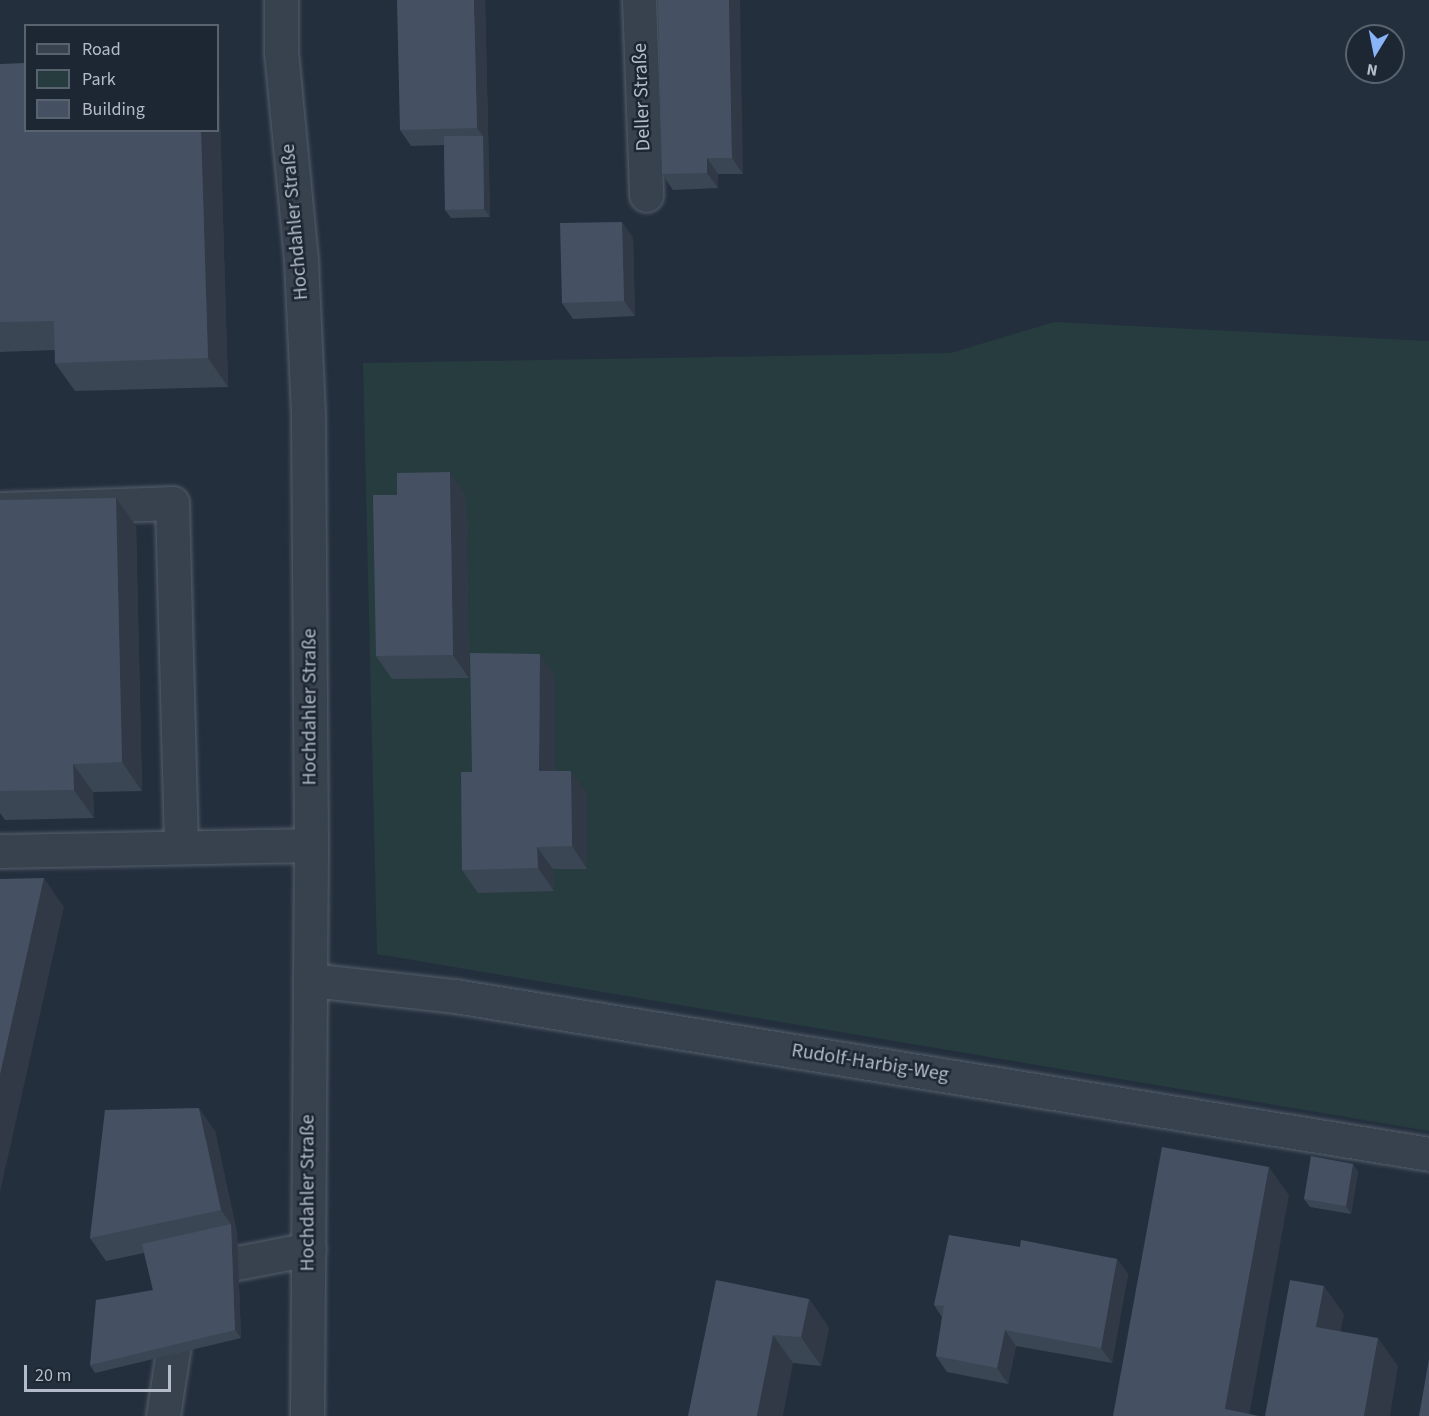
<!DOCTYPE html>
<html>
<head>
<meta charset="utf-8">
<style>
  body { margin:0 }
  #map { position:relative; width:1429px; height:1416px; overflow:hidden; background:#242f3e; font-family:"Source Sans 3",sans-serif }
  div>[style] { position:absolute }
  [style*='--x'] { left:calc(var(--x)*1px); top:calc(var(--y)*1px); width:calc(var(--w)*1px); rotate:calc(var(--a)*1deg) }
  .green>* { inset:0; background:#263c3f }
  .roads { filter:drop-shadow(0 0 2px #565f6c) drop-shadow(0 0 2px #565f6c) }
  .minor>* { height:33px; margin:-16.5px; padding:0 16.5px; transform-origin:16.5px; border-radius:16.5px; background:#38414e }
  .wall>* { inset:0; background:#3b4654 }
  .shaded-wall>* { inset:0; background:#303945 }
  .building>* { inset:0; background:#455162 }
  span { translate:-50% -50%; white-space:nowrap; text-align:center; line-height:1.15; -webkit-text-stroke:5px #1d2633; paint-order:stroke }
  .street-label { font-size:20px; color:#b4bcc9 }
  .legend { position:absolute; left:24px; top:24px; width:195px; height:108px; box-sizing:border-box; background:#1d2633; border:2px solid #59626f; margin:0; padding:8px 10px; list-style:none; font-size:18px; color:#b4bcc9 }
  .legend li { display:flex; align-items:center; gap:12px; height:30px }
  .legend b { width:30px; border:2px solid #59626f }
  .north { position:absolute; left:1345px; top:24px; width:60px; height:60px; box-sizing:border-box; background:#1d2633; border:2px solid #59626f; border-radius:50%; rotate:190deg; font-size:16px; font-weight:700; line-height:24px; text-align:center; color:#b4bcc9 }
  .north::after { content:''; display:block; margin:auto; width:21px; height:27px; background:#8ab4f8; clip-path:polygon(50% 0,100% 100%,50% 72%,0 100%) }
  .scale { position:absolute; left:24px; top:1365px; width:147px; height:27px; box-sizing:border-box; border:3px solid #b4bcc9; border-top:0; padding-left:8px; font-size:18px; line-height:21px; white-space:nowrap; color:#b4bcc9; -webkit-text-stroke:4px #1d2633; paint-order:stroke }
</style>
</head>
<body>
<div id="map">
  <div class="green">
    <i style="clip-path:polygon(1054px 322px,1429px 341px,1429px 1131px,377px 954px,363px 363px,951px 353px)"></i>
  </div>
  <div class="roads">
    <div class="minor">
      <i style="--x:281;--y:0;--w:52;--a:90"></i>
      <i style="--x:281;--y:52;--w:209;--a:84.5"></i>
      <i style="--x:301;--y:260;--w:156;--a:87.4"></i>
      <i style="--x:308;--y:416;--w:429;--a:89.6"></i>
      <i style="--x:311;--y:845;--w:571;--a:90.4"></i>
      <i style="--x:639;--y:0;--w:195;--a:87.9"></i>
      <i style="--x:0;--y:509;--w:172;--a:-2"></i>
      <i style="--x:172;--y:503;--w:343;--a:88.5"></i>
      <i style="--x:0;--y:851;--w:311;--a:-1.1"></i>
      <i style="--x:310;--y:980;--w:146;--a:6.3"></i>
      <i style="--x:455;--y:996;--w:987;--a:9.21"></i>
      <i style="--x:195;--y:1271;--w:116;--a:-10.9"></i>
      <i style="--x:163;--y:1416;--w:106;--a:-81.3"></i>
    </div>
  </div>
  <div class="wall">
    <i style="clip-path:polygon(485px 0,490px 217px,451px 218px,445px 210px,444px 145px,411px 146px,400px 130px)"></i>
    <i style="clip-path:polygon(658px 0,743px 174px,718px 174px,718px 188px,673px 190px,662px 174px)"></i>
    <i style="clip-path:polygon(0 64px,26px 130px,218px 130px,218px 85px,219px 87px,228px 387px,75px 391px,55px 363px,55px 350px,0 352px)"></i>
    <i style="clip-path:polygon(622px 222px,633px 238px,635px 316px,573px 319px,562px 303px)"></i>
    <i style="clip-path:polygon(466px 495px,469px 678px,392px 679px,376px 656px)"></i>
    <i style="clip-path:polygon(0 500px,136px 526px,142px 791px,93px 792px,94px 818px,5px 820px,0 813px)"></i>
    <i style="clip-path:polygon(555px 676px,555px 771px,587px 794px,587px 869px,553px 869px,554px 891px,478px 893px,462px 870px,472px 772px)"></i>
    <i style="clip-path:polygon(215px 1131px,237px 1233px,241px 1338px,95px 1373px,90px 1365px,153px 1290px,144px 1253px,106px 1261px,90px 1238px)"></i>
    <i style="clip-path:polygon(1353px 1164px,1358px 1172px,1351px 1214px,1310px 1207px,1304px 1199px)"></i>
    <i style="clip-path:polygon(1020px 1247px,1117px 1259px,1128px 1274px,1112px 1363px,1016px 1346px,1008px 1384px,947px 1372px,936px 1356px,942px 1317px,934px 1305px)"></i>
    <i style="clip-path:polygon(809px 1299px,829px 1328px,821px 1366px,793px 1363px,688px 1416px)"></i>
  </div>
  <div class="shaded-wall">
    <i style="clip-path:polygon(474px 0,485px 0,490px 217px,484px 209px,483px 136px,477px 128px)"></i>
    <i style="clip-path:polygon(729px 0,740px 0,743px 174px,732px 158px)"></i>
    <i style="clip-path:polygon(218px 85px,219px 87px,228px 387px,208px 358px,201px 130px,218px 130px)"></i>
    <i style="clip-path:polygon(707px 158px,718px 174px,718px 188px,707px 173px)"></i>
    <i style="clip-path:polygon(622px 222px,633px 238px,635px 316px,624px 301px)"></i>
    <i style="clip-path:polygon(450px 472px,466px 495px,469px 678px,453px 655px)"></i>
    <i style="clip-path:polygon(116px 498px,136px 526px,142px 791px,122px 762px)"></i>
    <i style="clip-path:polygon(540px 654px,555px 676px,555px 794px,539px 771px)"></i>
    <i style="clip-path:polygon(73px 764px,93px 792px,94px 818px,74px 790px)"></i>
    <i style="clip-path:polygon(571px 771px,587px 794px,587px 869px,572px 846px)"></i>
    <i style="clip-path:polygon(537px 847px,553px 869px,554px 891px,538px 868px)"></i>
    <i style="clip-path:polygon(44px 878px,64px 907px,0 1192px,0 1075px)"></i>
    <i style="clip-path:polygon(199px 1108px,215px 1131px,237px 1233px,241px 1338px,235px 1330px,231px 1224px,221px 1210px)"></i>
    <i style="clip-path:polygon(1353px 1164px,1358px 1172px,1351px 1214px,1346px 1206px)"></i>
    <i style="clip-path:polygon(1269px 1167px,1289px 1195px,1249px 1416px,1225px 1409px)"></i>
    <i style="clip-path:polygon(1117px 1259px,1128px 1274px,1112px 1363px,1101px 1348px)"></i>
    <i style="clip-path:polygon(1324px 1286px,1344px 1314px,1336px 1355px,1316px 1327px)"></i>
    <i style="clip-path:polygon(809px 1299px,829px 1328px,821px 1366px,801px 1337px)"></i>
    <i style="clip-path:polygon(1005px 1330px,1016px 1346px,1008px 1384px,997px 1368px)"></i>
    <i style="clip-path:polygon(773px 1335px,793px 1363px,783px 1416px,757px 1416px)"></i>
    <i style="clip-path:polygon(1378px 1338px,1398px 1366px,1390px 1416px,1364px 1416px)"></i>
  </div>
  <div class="building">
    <i style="clip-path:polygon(397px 0,474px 0,477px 128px,400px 130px)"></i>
    <i style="clip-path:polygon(658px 0,729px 0,732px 158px,707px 158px,707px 173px,662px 174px)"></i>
    <i style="clip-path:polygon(26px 63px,26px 130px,201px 130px,208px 358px,55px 363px,54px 321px,0 322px,0 64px)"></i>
    <i style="clip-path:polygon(444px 136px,483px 136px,484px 209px,445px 210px)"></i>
    <i style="clip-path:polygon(622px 222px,624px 301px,562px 303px,560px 223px)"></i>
    <i style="clip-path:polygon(450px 472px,453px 655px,376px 656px,373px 495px,397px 495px,397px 473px)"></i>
    <i style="clip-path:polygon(116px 498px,122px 762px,73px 764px,74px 790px,0 791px,0 500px)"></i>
    <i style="clip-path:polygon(470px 653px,540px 654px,539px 771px,571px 771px,572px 846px,537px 847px,538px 868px,462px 870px,461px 772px,472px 772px)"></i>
    <i style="clip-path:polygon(44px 878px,0 1075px,0 879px)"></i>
    <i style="clip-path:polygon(199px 1108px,221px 1210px,90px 1238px,105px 1110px)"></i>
    <i style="clip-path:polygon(1162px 1147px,1269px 1167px,1225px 1409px,1259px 1416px,1113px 1416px)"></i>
    <i style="clip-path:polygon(1311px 1156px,1353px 1164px,1346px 1206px,1304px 1199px)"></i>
    <i style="clip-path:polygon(231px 1224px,235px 1330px,90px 1365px,96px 1300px,153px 1290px,142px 1244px)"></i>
    <i style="clip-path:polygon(949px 1235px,1020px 1247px,1021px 1240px,1117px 1259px,1101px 1348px,1005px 1330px,997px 1368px,936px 1356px,944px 1306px,934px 1305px)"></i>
    <i style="clip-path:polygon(716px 1280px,809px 1299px,801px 1337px,773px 1335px,757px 1416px,688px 1416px)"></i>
    <i style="clip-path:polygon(1290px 1280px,1324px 1286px,1316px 1327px,1378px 1338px,1364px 1416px,1265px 1416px)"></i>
    <i style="clip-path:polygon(1429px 1359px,1429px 1416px,1419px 1416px)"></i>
  </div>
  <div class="street-label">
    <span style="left:642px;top:97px;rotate:-92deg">Deller Straße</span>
    <span style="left:295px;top:222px;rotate:-95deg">Hochdahler Straße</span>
    <span style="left:310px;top:707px;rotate:-90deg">Hochdahler Straße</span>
    <span style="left:870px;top:1063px;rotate:9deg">Rudolf-Harbig-Weg</span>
    <span style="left:308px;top:1193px;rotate:-90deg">Hochdahler Straße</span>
  </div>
  <ul class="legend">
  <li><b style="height:8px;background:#38414e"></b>Road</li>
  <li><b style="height:16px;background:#263c3f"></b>Park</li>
  <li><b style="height:16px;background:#455162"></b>Building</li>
  </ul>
  <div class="north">N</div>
  <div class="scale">20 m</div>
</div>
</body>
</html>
